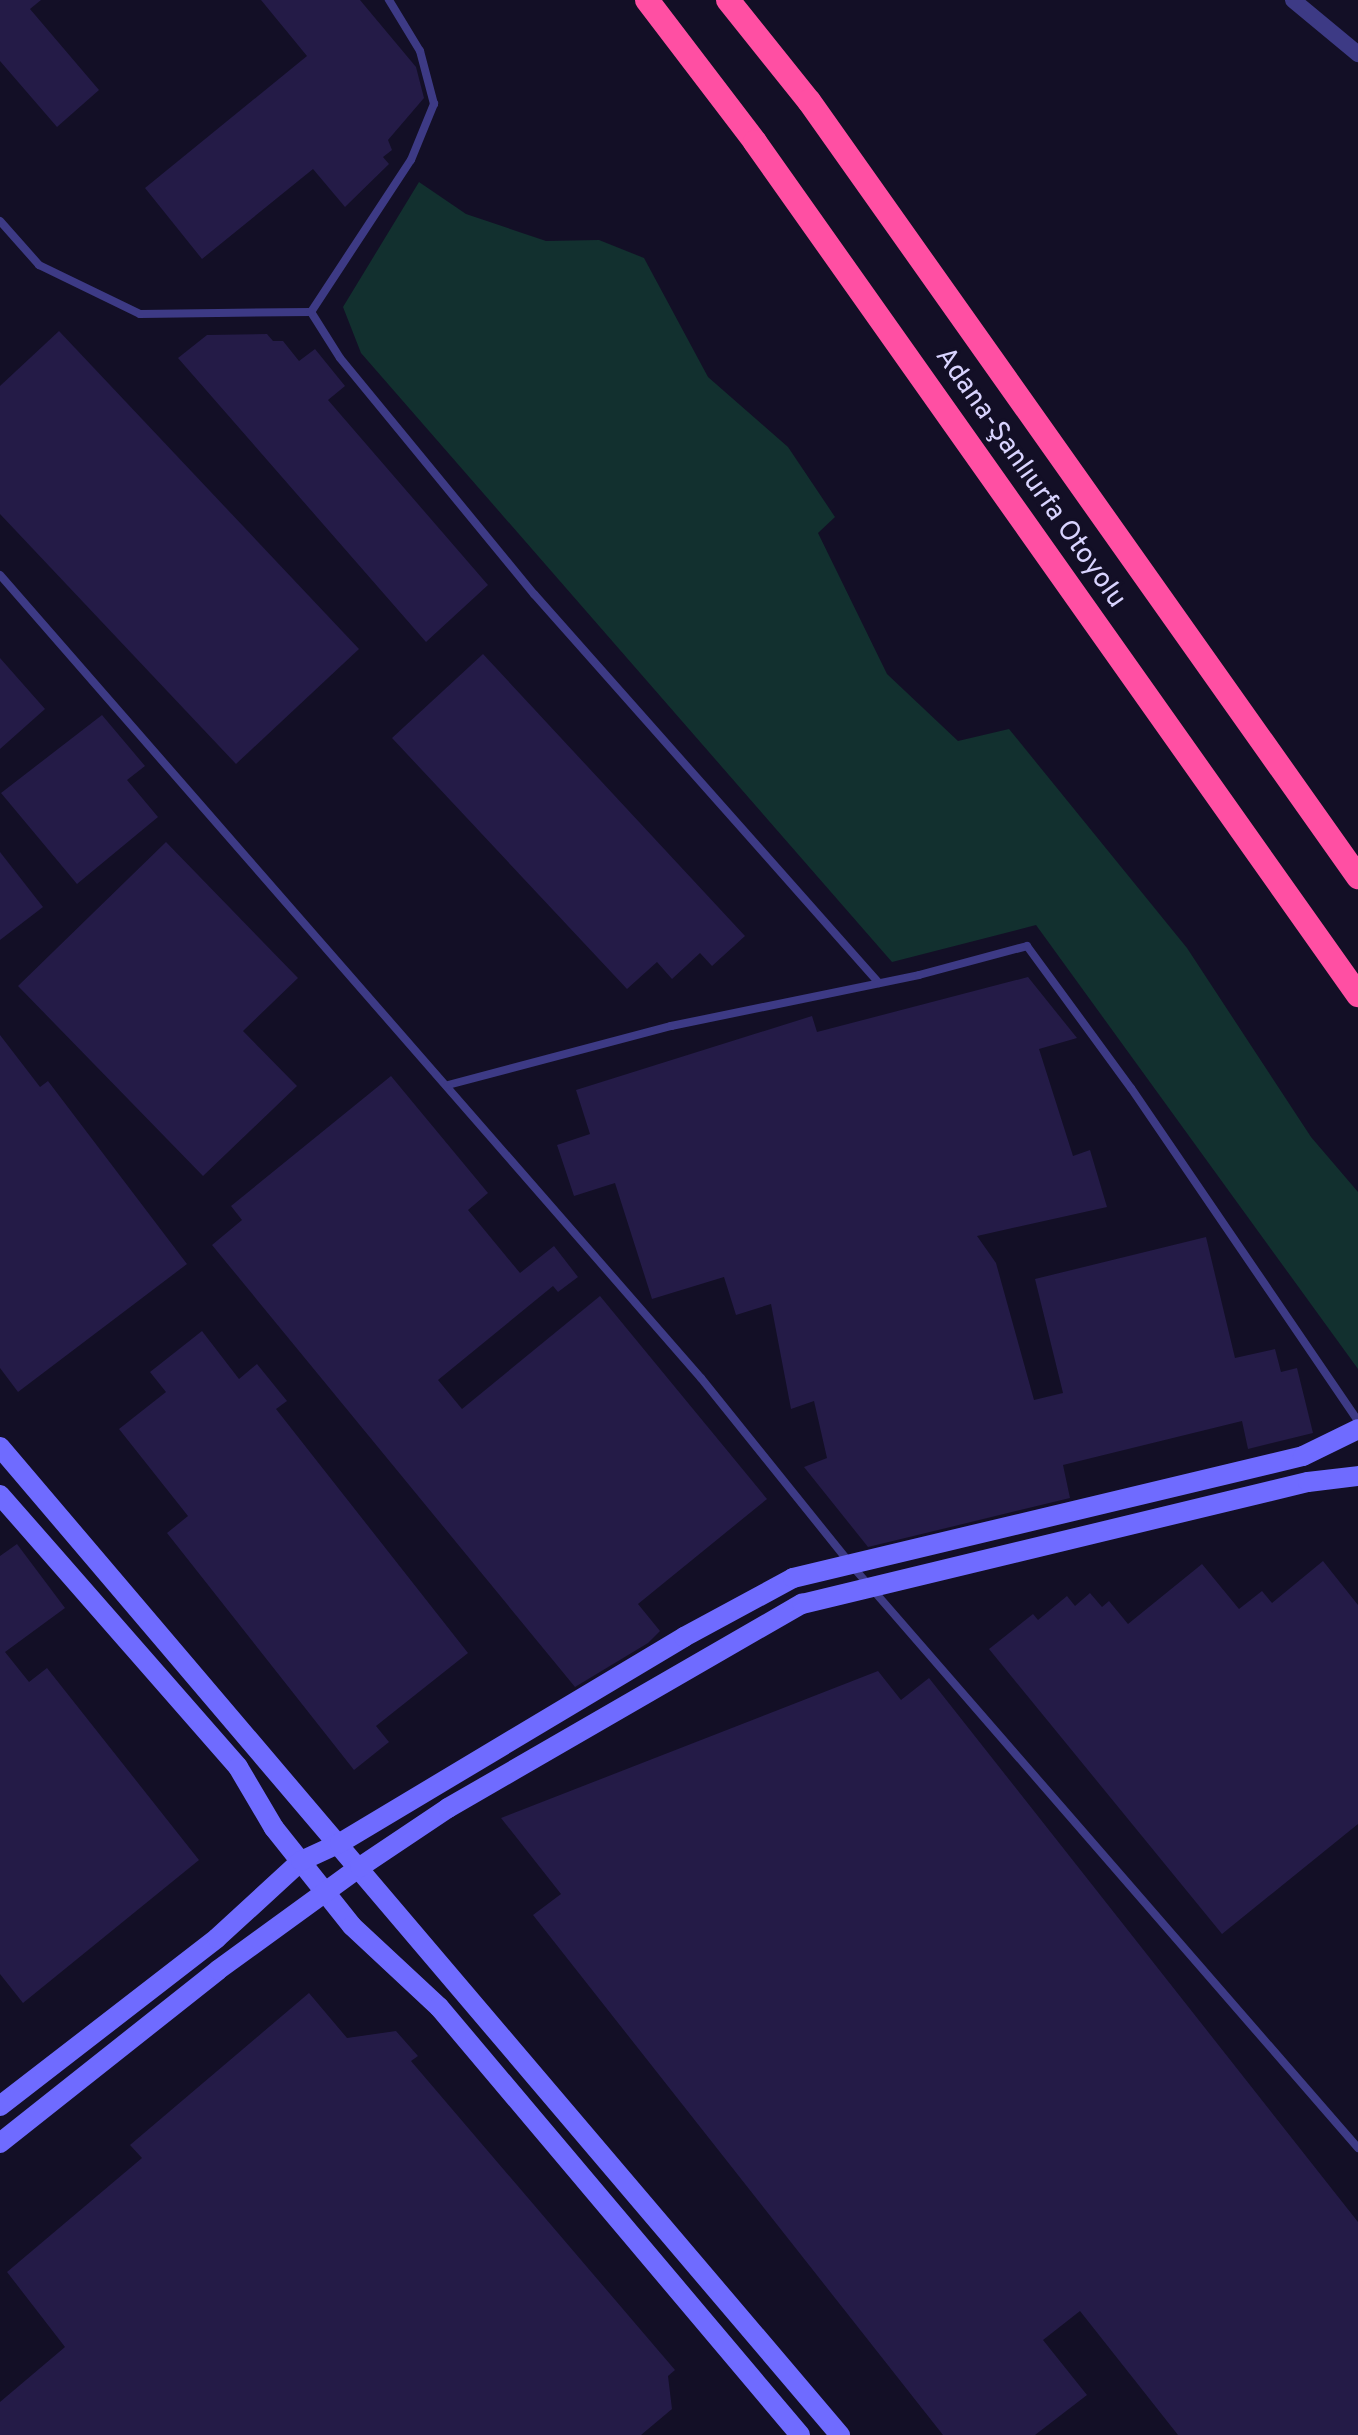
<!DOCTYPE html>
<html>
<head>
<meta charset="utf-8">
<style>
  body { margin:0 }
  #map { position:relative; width:1358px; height:2435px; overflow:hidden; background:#130f26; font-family:Overpass,sans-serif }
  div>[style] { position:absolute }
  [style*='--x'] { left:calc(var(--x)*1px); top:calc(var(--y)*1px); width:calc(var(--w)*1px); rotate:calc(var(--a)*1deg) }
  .green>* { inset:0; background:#12302f }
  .building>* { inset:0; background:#241b47 }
  .lane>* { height:8px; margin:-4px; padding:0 4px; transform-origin:4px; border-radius:4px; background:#3d3a85 }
  .street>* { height:16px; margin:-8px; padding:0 8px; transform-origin:8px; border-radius:8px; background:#3d3a85 }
  .secondary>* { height:20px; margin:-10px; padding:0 10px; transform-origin:10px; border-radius:10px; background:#6f6bff }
  .highway>* { height:24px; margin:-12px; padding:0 12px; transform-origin:12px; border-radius:12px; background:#ff4fa3 }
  span { translate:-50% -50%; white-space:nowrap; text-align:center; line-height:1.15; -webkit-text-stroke:6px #130f26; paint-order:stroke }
  .street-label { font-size:28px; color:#d9d4ff }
</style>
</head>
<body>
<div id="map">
  <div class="green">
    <i style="clip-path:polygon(419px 182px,466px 214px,546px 241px,599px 240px,644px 258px,708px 377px,788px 447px,835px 517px,818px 533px,887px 674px,958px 741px,1009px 729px,1187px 948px,1311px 1137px,1358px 1192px,1358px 1369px,1036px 925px,892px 962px,361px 353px,343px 307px)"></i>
  </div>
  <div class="building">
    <i style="clip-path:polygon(0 0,41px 0,30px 9px,99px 90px,57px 127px,0 61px)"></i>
    <i style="clip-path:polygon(261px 0,360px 0,416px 67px,424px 98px,388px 140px,392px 150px,383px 157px,389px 164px,345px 207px,313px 169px,202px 259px,145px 188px,307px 56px)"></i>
    <i style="clip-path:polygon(59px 331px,359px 649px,236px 764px,0 514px,0 386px)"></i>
    <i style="clip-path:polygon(267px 334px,273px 341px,283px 341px,299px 361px,315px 349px,345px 386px,328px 400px,488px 585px,426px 642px,178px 358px,207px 335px)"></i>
    <i style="clip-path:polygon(483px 654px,745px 936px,712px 966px,700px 953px,672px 979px,657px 962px,627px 989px,392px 738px)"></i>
    <i style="clip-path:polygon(0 658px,45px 709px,0 749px)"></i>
    <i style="clip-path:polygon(102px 715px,145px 766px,127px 780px,158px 817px,77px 884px,1px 793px)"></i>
    <i style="clip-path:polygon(166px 842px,298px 978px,243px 1031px,297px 1086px,203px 1176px,18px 986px)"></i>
    <i style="clip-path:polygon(0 852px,43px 907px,0 940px)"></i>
    <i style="clip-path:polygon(1028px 977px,1077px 1038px,1039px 1049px,1073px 1156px,1090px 1150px,1107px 1207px,977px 1236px,996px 1263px,1034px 1400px,1063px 1393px,1035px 1279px,1206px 1237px,1235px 1358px,1275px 1349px,1281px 1372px,1297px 1368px,1313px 1433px,1248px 1449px,1242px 1421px,1063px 1465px,1070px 1498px,868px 1547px,804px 1467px,827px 1458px,814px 1401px,791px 1409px,771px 1304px,736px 1315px,724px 1277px,652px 1299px,615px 1183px,574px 1196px,557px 1145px,590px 1134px,576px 1090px,812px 1016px,817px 1032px)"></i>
    <i style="clip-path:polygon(0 1035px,40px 1087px,48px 1081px,187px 1264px,18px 1392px,0 1368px)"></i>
    <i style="clip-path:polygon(391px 1076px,488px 1193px,468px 1210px,520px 1273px,554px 1246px,578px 1277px,558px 1292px,553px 1286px,438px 1380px,462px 1409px,600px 1296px,767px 1499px,638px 1604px,660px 1631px,648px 1643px,575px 1687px,212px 1245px,242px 1220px,231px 1206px)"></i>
    <i style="clip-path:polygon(202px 1331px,239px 1379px,257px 1364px,287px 1401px,276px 1409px,468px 1653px,376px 1726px,389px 1742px,354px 1770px,167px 1533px,188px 1516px,119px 1429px,166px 1392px,150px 1372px)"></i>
    <i style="clip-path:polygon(17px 1544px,65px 1608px,5px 1652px,29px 1682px,47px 1668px,199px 1860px,23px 2003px,0 1974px,0 1556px)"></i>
    <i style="clip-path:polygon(1323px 1561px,1358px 1605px,1358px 1824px,1222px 1934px,989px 1649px,1033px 1614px,1038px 1620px,1067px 1596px,1075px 1606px,1090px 1593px,1102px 1607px,1109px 1601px,1128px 1624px,1202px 1564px,1239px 1609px,1262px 1591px,1272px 1603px)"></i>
    <i style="clip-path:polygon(878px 1671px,901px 1700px,929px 1678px,1358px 2222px,1358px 2435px,1178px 2435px,1080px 2311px,1043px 2340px,1087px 2395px,1035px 2435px,943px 2435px,533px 1915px,561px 1894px,501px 1818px)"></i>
    <i style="clip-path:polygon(309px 1993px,347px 2038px,396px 2031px,418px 2056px,411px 2061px,675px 2370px,668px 2376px,672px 2409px,641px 2435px,0 2435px,0 2402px,65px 2347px,7px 2272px,142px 2158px,130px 2145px)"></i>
  </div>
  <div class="lane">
    <i style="--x:0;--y:221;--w:59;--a:48.4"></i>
    <i style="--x:39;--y:265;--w:112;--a:25.9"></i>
    <i style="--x:140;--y:314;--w:171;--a:-0.7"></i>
    <i style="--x:311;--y:312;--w:54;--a:57.8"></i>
    <i style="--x:340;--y:358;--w:306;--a:50.6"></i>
    <i style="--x:534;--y:594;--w:520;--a:48.43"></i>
    <i style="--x:311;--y:312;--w:182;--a:-56.7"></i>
    <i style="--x:411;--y:160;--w:61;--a:-67.7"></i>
    <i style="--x:434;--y:104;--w:55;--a:-104.8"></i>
    <i style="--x:420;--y:51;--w:60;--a:-121.3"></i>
    <i style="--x:0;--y:575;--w:1066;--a:48.88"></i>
    <i style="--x:701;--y:1378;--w:243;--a:51.2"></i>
    <i style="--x:853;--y:1567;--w:770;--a:49"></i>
    <i style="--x:448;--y:1085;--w:231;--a:-14.8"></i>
    <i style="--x:671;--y:1026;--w:253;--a:-11.6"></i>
    <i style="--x:919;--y:975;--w:112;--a:-15"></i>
    <i style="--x:1027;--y:946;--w:176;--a:53.8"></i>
    <i style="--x:1131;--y:1088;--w:403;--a:55.7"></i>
  </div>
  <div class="street">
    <i style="--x:1293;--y:0;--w:85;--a:39.7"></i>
  </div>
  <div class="secondary">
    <i style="--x:0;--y:1447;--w:1297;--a:49.63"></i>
    <i style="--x:0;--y:1495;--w:361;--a:48.8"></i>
    <i style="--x:238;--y:1767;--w:71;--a:59.5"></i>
    <i style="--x:274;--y:1828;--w:125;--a:51.5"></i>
    <i style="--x:352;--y:1926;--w:119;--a:43"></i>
    <i style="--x:439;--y:2007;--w:560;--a:49.85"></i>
    <i style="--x:0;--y:2106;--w:274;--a:-37.7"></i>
    <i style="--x:217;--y:1938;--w:114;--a:-42.5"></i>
    <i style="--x:301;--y:1861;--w:43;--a:-24.8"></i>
    <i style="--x:340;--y:1843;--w:401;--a:-30.9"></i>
    <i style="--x:684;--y:1637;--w:124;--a:-28.4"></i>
    <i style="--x:793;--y:1578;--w:524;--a:-13.45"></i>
    <i style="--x:1303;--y:1456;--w:61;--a:-26.1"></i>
    <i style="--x:0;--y:2143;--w:278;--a:-38.4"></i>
    <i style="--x:218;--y:1970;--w:175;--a:-36"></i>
    <i style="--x:360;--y:1867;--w:106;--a:-33.8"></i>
    <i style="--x:448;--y:1808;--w:409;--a:-30"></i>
    <i style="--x:802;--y:1604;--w:520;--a:-13.56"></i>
    <i style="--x:1308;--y:1482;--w:50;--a:-6.8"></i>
  </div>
  <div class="highway">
    <i style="--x:647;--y:0;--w:178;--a:52.7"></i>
    <i style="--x:755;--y:142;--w:1045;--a:54.74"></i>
    <i style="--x:728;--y:0;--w:129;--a:51.3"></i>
    <i style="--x:809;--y:101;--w:951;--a:54.72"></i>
  </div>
  <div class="street-label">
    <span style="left:1030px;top:478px;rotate:55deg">Adana-Şanlıurfa Otoyolu</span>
  </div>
</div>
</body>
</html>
